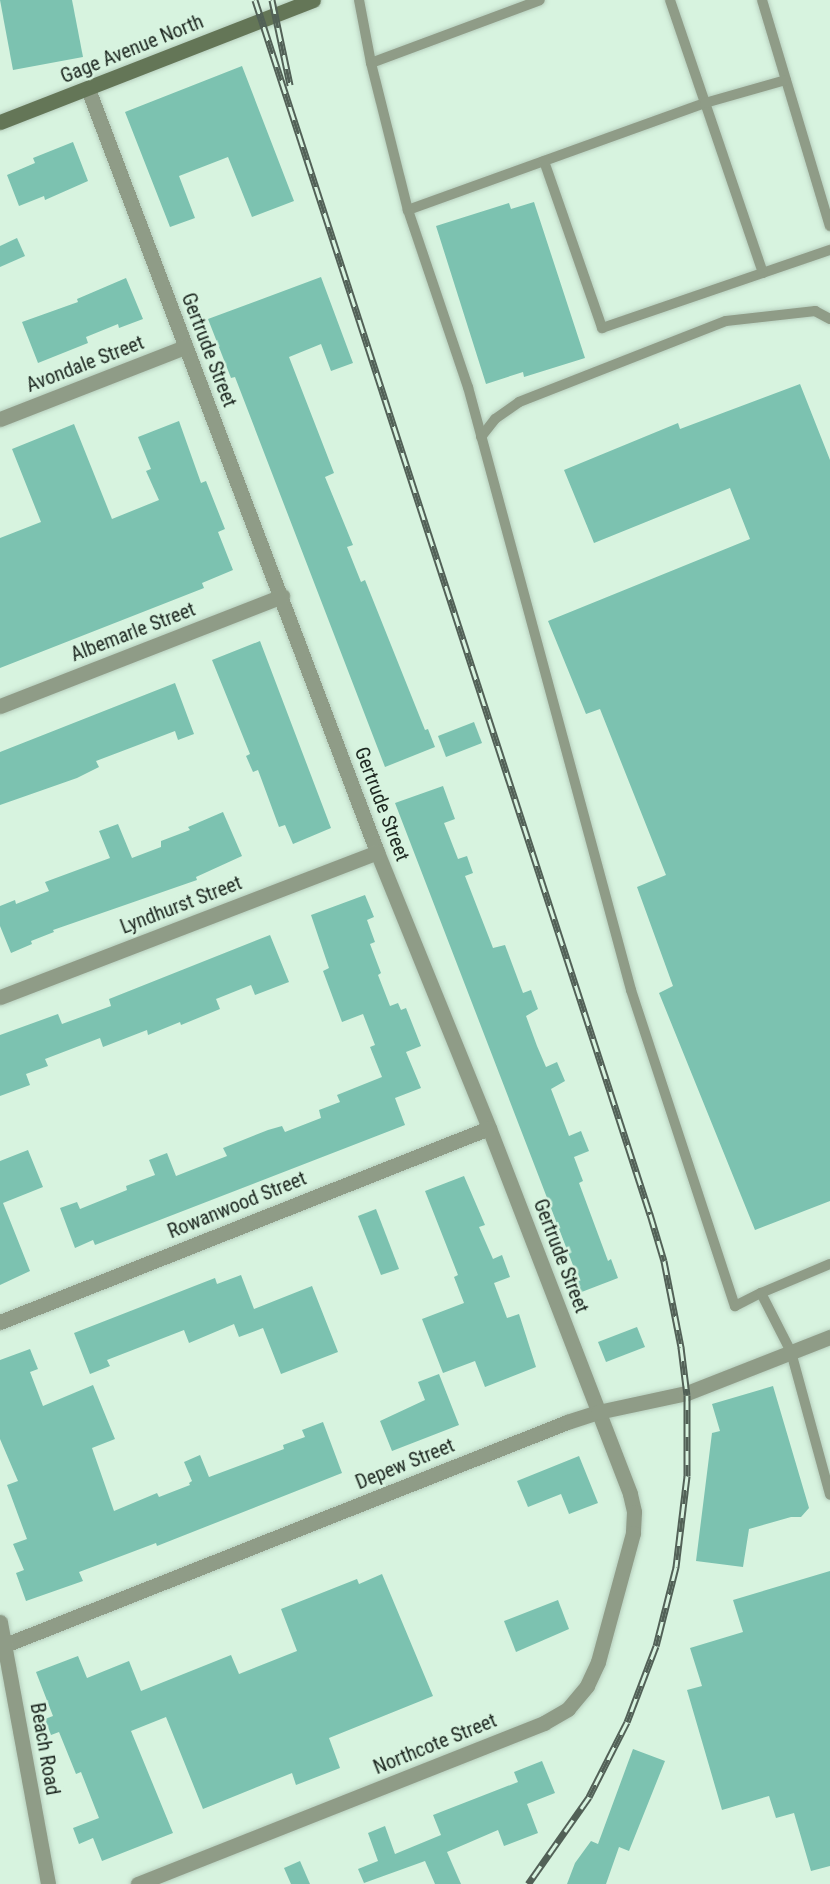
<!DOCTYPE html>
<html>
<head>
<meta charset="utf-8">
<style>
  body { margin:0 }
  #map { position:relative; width:830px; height:1884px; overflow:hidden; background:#d7f3df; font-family:"Roboto Condensed",sans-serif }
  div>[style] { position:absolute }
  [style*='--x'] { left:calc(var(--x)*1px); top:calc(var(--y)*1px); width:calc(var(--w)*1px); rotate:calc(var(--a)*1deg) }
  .building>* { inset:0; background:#7cc2b0 }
  .roads { filter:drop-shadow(0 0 2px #b6cebd) drop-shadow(0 0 2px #b6cebd) }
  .service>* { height:10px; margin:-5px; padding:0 5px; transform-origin:5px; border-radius:5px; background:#8f9c87 }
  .minor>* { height:15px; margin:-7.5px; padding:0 7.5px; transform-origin:7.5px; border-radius:7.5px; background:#8f9c87 }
  .tertiary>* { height:15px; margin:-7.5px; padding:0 7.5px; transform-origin:7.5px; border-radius:7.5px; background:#8f9c87 }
  .secondary>* { height:15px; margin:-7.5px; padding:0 7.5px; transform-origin:7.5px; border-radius:7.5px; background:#647657 }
  .rail>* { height:7px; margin-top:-3.5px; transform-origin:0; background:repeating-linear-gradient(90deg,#d7f3df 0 14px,#526157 0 28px); box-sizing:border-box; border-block:2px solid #526157 }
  span { translate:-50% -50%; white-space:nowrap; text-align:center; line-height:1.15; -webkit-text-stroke:5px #d7f3df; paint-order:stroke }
  .street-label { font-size:20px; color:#1d2720 }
</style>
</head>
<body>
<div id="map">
  <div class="building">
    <i style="clip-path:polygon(0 0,72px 0,83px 57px,13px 70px)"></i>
    <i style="clip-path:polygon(242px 66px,294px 201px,252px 217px,228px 157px,179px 176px,195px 218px,170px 227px,125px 112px)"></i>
    <i style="clip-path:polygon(73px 142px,88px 181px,45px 200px,44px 196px,19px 206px,7px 175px,35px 163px,33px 158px)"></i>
    <i style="clip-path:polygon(534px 202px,585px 358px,524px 377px,523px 372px,486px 384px,436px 226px,509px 203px,511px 209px)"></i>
    <i style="clip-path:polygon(17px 238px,25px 256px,0 267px,0 246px)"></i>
    <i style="clip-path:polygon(321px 277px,353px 363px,331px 371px,321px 344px,289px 357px,334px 473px,325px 477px,353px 545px,347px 547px,361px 582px,365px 580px,425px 730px,428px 729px,435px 747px,385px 767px,235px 377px,231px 378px,208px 319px)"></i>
    <i style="clip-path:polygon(126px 278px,143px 319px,119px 328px,118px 324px,86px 337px,88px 343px,38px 363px,22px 322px,78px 302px,77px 299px)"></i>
    <i style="clip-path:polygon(800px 384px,830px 460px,830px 1201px,755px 1230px,659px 993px,673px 986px,637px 887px,666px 875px,600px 709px,586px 714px,548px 621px,750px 539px,730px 488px,594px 543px,564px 470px,678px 423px,680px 429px)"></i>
    <i style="clip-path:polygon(179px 421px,201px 483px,206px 481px,225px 529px,218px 532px,233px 570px,202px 583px,204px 588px,0 668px,0 538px,41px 522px,12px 449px,74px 424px,112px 519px,159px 500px,146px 471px,151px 469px,138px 437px)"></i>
    <i style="clip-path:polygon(260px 641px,331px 828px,293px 844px,285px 825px,279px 827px,258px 770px,253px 772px,246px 756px,250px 754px,212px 660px)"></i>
    <i style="clip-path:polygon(175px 683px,194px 734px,178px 740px,175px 731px,96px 761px,99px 767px,77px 778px,0 805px,0 752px)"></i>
    <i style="clip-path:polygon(474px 722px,482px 743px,446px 757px,438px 736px)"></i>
    <i style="clip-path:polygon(443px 786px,455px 819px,444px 823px,458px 859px,467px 856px,473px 873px,465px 876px,493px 948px,505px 945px,523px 993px,531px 990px,538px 1009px,526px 1016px,537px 1046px,546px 1067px,557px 1062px,565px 1081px,551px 1089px,569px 1136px,581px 1131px,589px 1151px,574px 1157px,583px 1181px,579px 1183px,608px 1261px,611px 1259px,618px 1278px,579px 1293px,572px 1274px,576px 1273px,395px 803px)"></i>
    <i style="clip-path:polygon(223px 812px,242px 856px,196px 877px,197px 880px,53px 930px,54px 932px,31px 941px,32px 944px,11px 953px,0 926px,0 906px,15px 900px,16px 904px,49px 891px,45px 882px,110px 858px,99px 831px,118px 824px,132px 858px,161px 847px,161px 841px,190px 830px,188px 827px)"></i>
    <i style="clip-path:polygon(365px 895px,374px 917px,367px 920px,375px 942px,370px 944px,381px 973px,378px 975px,390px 1006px,398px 1003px,401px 1010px,406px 1008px,421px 1046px,406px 1052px,421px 1088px,395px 1098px,405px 1125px,95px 1245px,93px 1240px,75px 1248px,60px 1208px,77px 1202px,80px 1209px,127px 1190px,126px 1186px,155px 1175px,149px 1160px,167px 1153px,176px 1176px,227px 1156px,223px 1148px,268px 1130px,282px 1126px,285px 1132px,321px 1118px,319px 1110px,340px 1102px,337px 1095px,382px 1077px,370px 1047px,375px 1045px,363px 1014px,342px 1022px,323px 971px,329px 968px,311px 915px)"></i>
    <i style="clip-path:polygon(270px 935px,289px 982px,255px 995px,251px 985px,216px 999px,220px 1009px,181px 1025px,180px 1022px,148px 1035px,147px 1030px,103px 1047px,100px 1038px,45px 1059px,48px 1066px,26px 1074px,30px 1085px,0 1096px,0 1035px,58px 1014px,62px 1024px,111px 1006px,109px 999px)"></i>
    <i style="clip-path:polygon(28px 1150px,43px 1187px,3px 1203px,30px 1271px,0 1285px,0 1161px)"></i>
    <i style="clip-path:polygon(464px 1176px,485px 1225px,479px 1227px,493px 1259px,502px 1255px,510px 1277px,494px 1283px,507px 1318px,519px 1314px,536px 1367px,485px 1387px,475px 1361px,443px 1373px,422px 1319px,464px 1303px,454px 1277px,458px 1275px,425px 1191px)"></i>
    <i style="clip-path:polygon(376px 1209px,399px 1269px,381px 1275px,358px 1216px)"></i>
    <i style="clip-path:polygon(241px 1275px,254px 1309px,312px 1286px,338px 1352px,281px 1374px,263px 1328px,239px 1337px,234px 1324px,189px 1343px,184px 1330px,107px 1360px,110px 1366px,90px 1374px,74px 1333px,215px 1278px,217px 1284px)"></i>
    <i style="clip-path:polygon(637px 1327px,645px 1347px,606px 1362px,598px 1342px)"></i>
    <i style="clip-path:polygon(30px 1349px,38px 1369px,30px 1372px,43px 1406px,93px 1385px,115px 1439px,92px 1448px,114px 1511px,157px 1493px,159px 1497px,190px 1485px,189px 1483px,192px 1481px,184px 1462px,200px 1455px,209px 1477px,284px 1449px,283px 1445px,305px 1437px,302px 1430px,323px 1422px,342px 1473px,157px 1546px,156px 1543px,79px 1572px,83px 1581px,26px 1601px,16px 1573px,24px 1570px,13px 1544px,27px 1539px,7px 1485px,18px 1481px,0 1439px,0 1360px)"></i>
    <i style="clip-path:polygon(439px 1374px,459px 1425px,392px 1451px,380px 1421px,425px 1400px,418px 1382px)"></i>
    <i style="clip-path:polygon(773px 1386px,809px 1508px,801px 1517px,791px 1517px,749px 1529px,743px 1567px,696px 1561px,712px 1433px,720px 1431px,712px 1404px)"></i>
    <i style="clip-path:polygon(579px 1456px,598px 1503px,569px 1514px,561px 1494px,528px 1507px,517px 1481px)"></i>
    <i style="clip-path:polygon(830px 1571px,830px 1866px,811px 1871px,794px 1813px,776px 1818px,769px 1796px,722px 1810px,687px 1690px,702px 1686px,690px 1648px,743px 1632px,733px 1600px)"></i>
    <i style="clip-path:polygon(382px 1574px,433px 1696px,329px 1738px,340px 1768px,296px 1785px,292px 1773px,203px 1809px,166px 1717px,131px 1731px,173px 1833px,102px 1861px,93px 1838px,79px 1844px,73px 1828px,99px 1818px,81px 1772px,76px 1774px,59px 1732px,51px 1735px,45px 1719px,53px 1716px,36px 1672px,78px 1656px,87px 1678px,129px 1661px,141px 1691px,231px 1655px,239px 1674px,297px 1651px,281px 1609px,357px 1579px,359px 1584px)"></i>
    <i style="clip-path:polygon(558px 1600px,569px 1629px,516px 1652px,504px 1621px)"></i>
    <i style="clip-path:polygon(633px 1749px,665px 1761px,629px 1851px,619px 1847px,606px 1884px,567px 1884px,575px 1863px,591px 1841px,598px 1844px)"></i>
    <i style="clip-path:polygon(542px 1761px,555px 1793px,527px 1804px,538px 1833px,504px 1846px,498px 1830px,447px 1852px,461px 1884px,435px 1884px,425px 1861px,364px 1883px,358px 1869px,378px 1861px,368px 1833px,385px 1826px,395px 1854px,441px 1835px,433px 1815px,518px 1782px,514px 1772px)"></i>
    <i style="clip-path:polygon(300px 1861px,310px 1884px,291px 1884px,284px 1868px)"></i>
  </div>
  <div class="roads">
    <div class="service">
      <i style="--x:359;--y:0;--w:64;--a:79.2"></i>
      <i style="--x:371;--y:63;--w:180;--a:-20.4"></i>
      <i style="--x:670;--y:0;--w:109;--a:71.2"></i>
      <i style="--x:705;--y:103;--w:316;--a:160.2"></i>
      <i style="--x:408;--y:210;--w:187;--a:71.3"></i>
      <i style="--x:468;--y:387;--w:625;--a:74.87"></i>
      <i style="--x:631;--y:990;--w:333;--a:71.8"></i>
      <i style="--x:735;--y:1306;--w:29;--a:-27"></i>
      <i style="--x:761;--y:1293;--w:66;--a:63"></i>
      <i style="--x:791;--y:1352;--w:148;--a:74.7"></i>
      <i style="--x:762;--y:0;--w:236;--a:73.3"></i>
      <i style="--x:371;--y:63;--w:152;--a:75.9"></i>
      <i style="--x:544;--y:161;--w:177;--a:70.8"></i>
      <i style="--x:602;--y:328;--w:241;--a:-18.9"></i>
      <i style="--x:763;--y:273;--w:180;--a:-108.8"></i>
      <i style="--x:705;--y:103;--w:84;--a:-15.9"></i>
      <i style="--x:481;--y:437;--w:23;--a:-52"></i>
      <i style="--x:495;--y:419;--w:29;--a:-35"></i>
      <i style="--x:519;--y:402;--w:222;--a:-21.4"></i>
      <i style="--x:726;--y:321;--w:90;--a:-6.4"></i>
      <i style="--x:815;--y:311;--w:17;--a:28"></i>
      <i style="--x:761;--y:1293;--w:75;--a:-22.8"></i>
    </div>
    <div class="minor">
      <i style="--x:88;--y:89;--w:816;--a:69.25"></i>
      <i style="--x:377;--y:852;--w:298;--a:67.9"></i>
      <i style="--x:489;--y:1128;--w:392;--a:68.9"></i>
      <i style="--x:630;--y:1494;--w:18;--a:77"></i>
      <i style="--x:634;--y:1512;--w:21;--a:93"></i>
      <i style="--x:633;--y:1533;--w:134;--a:105.2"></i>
      <i style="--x:598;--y:1662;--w:26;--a:115"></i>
      <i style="--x:587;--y:1686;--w:30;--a:130"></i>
      <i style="--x:568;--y:1709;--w:28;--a:150"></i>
      <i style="--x:544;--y:1723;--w:437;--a:158.4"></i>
      <i style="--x:0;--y:419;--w:199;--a:-21.3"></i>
      <i style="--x:0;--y:706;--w:303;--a:-21.3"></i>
      <i style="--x:0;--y:997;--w:404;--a:-21"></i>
      <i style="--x:0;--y:1322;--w:526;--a:-21.64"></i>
      <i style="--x:0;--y:1647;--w:610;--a:-21.64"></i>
      <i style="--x:567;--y:1422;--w:33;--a:-18"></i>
      <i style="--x:598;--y:1412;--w:91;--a:-12.1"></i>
      <i style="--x:687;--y:1393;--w:154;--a:-21.4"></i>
    </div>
    <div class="tertiary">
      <i style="--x:0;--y:1622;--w:266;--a:79.6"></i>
    </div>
    <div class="secondary">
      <i style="--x:0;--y:122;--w:336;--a:-21.3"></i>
    </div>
  </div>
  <div class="rail">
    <i style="--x:255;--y:0;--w:1277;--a:71.98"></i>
    <i style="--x:650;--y:1214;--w:49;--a:73.4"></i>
    <i style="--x:664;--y:1261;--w:88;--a:78.8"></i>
    <i style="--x:681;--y:1347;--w:48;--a:82.9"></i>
    <i style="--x:687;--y:1395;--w:81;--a:90"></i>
    <i style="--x:687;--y:1476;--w:92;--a:96.9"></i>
    <i style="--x:676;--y:1567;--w:81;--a:104.2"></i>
    <i style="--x:656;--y:1646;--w:81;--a:110.9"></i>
    <i style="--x:627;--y:1722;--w:84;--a:116.9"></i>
    <i style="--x:589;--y:1797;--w:106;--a:125"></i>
    <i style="--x:272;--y:0;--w:87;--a:78"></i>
  </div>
  <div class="street-label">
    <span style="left:132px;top:49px;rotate:-22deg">Gage Avenue North</span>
    <span style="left:209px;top:350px;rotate:69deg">Gertrude Street</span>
    <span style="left:85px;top:364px;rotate:-21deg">Avondale Street</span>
    <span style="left:133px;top:632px;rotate:-21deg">Albemarle Street</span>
    <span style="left:382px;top:804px;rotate:69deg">Gertrude Street</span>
    <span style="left:181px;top:905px;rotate:-21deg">Lyndhurst Street</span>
    <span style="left:237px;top:1205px;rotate:-22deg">Rowanwood Street</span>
    <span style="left:561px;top:1256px;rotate:69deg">Gertrude Street</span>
    <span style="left:405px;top:1464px;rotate:-22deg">Depew Street</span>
    <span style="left:435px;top:1744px;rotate:-22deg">Northcote Street</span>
    <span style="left:45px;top:1749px;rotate:80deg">Beach Road</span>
  </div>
</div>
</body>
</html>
